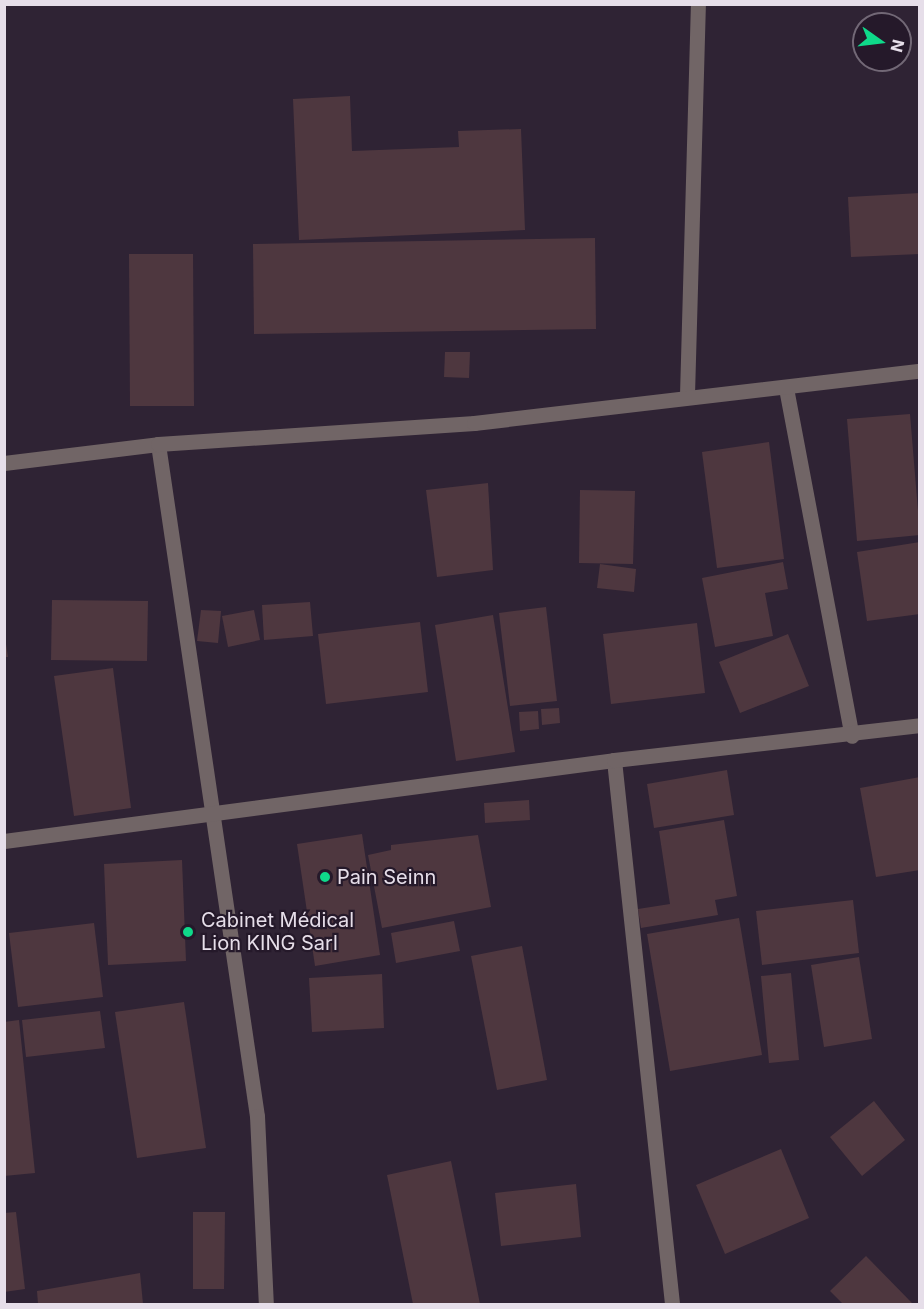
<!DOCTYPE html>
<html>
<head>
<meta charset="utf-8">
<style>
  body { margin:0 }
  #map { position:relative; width:924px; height:1309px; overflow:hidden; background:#2f2334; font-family:Inter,sans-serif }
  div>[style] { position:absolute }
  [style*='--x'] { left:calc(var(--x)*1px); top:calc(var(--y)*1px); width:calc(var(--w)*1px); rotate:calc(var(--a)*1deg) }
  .building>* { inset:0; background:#4e373f }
  .minor>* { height:15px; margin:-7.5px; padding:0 7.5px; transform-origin:7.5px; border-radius:7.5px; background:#716566 }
  .dots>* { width:16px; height:16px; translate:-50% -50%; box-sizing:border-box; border:3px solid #25192a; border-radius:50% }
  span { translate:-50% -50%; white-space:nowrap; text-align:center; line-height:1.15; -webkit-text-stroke:4.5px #25192a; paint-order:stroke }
  .poi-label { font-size:20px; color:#e6dee9 }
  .left { translate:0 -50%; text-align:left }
  .frame { position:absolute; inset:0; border:6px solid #e6dee9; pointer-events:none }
  .north { position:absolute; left:852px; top:12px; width:60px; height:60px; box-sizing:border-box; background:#25192a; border:2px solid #726876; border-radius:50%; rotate:104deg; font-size:16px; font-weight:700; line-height:24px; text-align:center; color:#e6dee9 }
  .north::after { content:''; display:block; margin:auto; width:21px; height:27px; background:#0fd98a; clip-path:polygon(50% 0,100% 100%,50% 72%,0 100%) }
</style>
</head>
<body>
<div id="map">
  <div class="building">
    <i style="clip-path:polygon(350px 96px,352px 151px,459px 147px,458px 131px,521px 129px,525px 230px,299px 240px,293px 99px)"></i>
    <i style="clip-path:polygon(920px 193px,920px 254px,851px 257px,848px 197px)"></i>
    <i style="clip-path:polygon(595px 238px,596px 329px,254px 334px,253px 244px)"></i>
    <i style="clip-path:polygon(129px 254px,193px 254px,194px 406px,130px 406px)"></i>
    <i style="clip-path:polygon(445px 352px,470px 352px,469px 378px,444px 377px)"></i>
    <i style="clip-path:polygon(910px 414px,920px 535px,857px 541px,847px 419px)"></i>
    <i style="clip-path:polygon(769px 442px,784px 559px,717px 568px,702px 452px)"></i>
    <i style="clip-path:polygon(488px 483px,493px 570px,437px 577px,426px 490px)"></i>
    <i style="clip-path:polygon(580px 490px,635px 491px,633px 564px,579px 563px)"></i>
    <i style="clip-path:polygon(920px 542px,920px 614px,867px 621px,857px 552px)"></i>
    <i style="clip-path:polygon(783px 562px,788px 589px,765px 593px,773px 636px,715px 647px,702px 578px)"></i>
    <i style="clip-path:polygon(600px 564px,636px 569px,634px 592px,597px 588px)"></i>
    <i style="clip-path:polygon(52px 600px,148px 601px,147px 661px,51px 660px)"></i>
    <i style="clip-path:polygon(310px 602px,313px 636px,264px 640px,262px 605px)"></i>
    <i style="clip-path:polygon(546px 607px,557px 701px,510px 706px,499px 613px)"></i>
    <i style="clip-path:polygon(201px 610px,221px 611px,218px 643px,197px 641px)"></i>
    <i style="clip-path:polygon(254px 610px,260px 640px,228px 647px,222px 616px)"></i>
    <i style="clip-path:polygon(493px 615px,515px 752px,456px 761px,435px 625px)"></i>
    <i style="clip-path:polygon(420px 622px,428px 692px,326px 704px,318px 634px)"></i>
    <i style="clip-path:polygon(697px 623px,705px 693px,611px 704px,603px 634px)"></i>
    <i style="clip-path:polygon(4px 631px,8px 657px,4px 657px)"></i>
    <i style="clip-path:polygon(788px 634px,809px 686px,740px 713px,719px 662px)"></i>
    <i style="clip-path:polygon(113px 668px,131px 808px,74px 816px,54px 676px)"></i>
    <i style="clip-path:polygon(559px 708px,560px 723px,542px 725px,541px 709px)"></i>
    <i style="clip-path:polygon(538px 711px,539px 729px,520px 731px,519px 712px)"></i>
    <i style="clip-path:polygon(727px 770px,734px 815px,654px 828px,647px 784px)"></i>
    <i style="clip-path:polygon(920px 777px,920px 870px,876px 877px,860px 788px)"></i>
    <i style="clip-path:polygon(529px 800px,530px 820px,485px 823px,484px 803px)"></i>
    <i style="clip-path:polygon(724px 820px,737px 896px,715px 900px,718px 915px,641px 928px,638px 909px,670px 904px,659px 831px)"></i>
    <i style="clip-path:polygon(362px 834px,380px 955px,315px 966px,297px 844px)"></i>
    <i style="clip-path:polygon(478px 835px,491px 907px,382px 928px,368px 855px,391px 850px,391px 845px)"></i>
    <i style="clip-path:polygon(182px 860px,186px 961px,108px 965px,104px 864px)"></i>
    <i style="clip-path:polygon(853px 900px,859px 953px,762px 965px,756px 911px)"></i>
    <i style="clip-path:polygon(739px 918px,762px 1055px,670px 1071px,647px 934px)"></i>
    <i style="clip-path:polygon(454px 921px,460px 951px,396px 963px,391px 933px)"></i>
    <i style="clip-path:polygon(94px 923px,103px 997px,18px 1007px,9px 933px)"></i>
    <i style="clip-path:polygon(522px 946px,547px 1080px,497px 1090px,471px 956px)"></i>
    <i style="clip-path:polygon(859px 957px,872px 1039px,824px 1047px,811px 965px)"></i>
    <i style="clip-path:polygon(791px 973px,799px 1060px,769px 1063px,761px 976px)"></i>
    <i style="clip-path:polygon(382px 974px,384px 1028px,312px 1032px,309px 978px)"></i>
    <i style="clip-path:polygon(184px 1002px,206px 1148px,137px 1158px,115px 1012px)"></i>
    <i style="clip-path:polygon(100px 1011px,105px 1048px,26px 1057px,22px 1020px)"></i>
    <i style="clip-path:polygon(19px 1020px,35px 1173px,4px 1176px,4px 1022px)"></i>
    <i style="clip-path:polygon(874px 1101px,905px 1140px,862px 1176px,830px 1137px)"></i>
    <i style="clip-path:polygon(781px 1149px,809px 1218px,725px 1254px,696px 1185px)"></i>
    <i style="clip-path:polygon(451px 1161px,480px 1304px,413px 1304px,387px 1175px)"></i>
    <i style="clip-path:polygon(576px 1184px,581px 1237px,501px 1246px,495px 1193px)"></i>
    <i style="clip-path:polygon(16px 1212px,25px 1289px,4px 1292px,4px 1213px)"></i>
    <i style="clip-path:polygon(193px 1212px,225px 1212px,224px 1289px,193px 1289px)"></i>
    <i style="clip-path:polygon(866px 1256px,913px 1304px,843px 1304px,830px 1291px)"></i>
    <i style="clip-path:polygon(140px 1273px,143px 1304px,38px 1304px,37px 1291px)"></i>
  </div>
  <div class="minor">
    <i style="--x:786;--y:388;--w:354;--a:79.3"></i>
    <i style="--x:687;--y:395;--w:391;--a:-88.4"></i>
    <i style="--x:158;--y:444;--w:679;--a:81.62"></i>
    <i style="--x:257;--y:1116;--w:188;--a:87.3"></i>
    <i style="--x:4;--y:463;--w:155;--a:-7"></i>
    <i style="--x:158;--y:444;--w:317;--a:-3.8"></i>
    <i style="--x:474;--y:423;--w:449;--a:-6.7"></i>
    <i style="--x:614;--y:760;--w:547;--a:83.91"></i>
    <i style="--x:4;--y:841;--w:615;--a:-7.56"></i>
    <i style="--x:614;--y:760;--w:308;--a:-6.5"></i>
  </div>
  <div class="dots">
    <i style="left:325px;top:877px;background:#0fd98a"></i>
    <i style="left:188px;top:932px;background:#0fd98a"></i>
  </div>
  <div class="poi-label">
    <span class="left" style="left:337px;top:877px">Pain Seinn</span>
    <span class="left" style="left:201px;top:932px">Cabinet Médical<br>Lion KING Sarl</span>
  </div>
  <div class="frame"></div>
  <div class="north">N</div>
</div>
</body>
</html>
